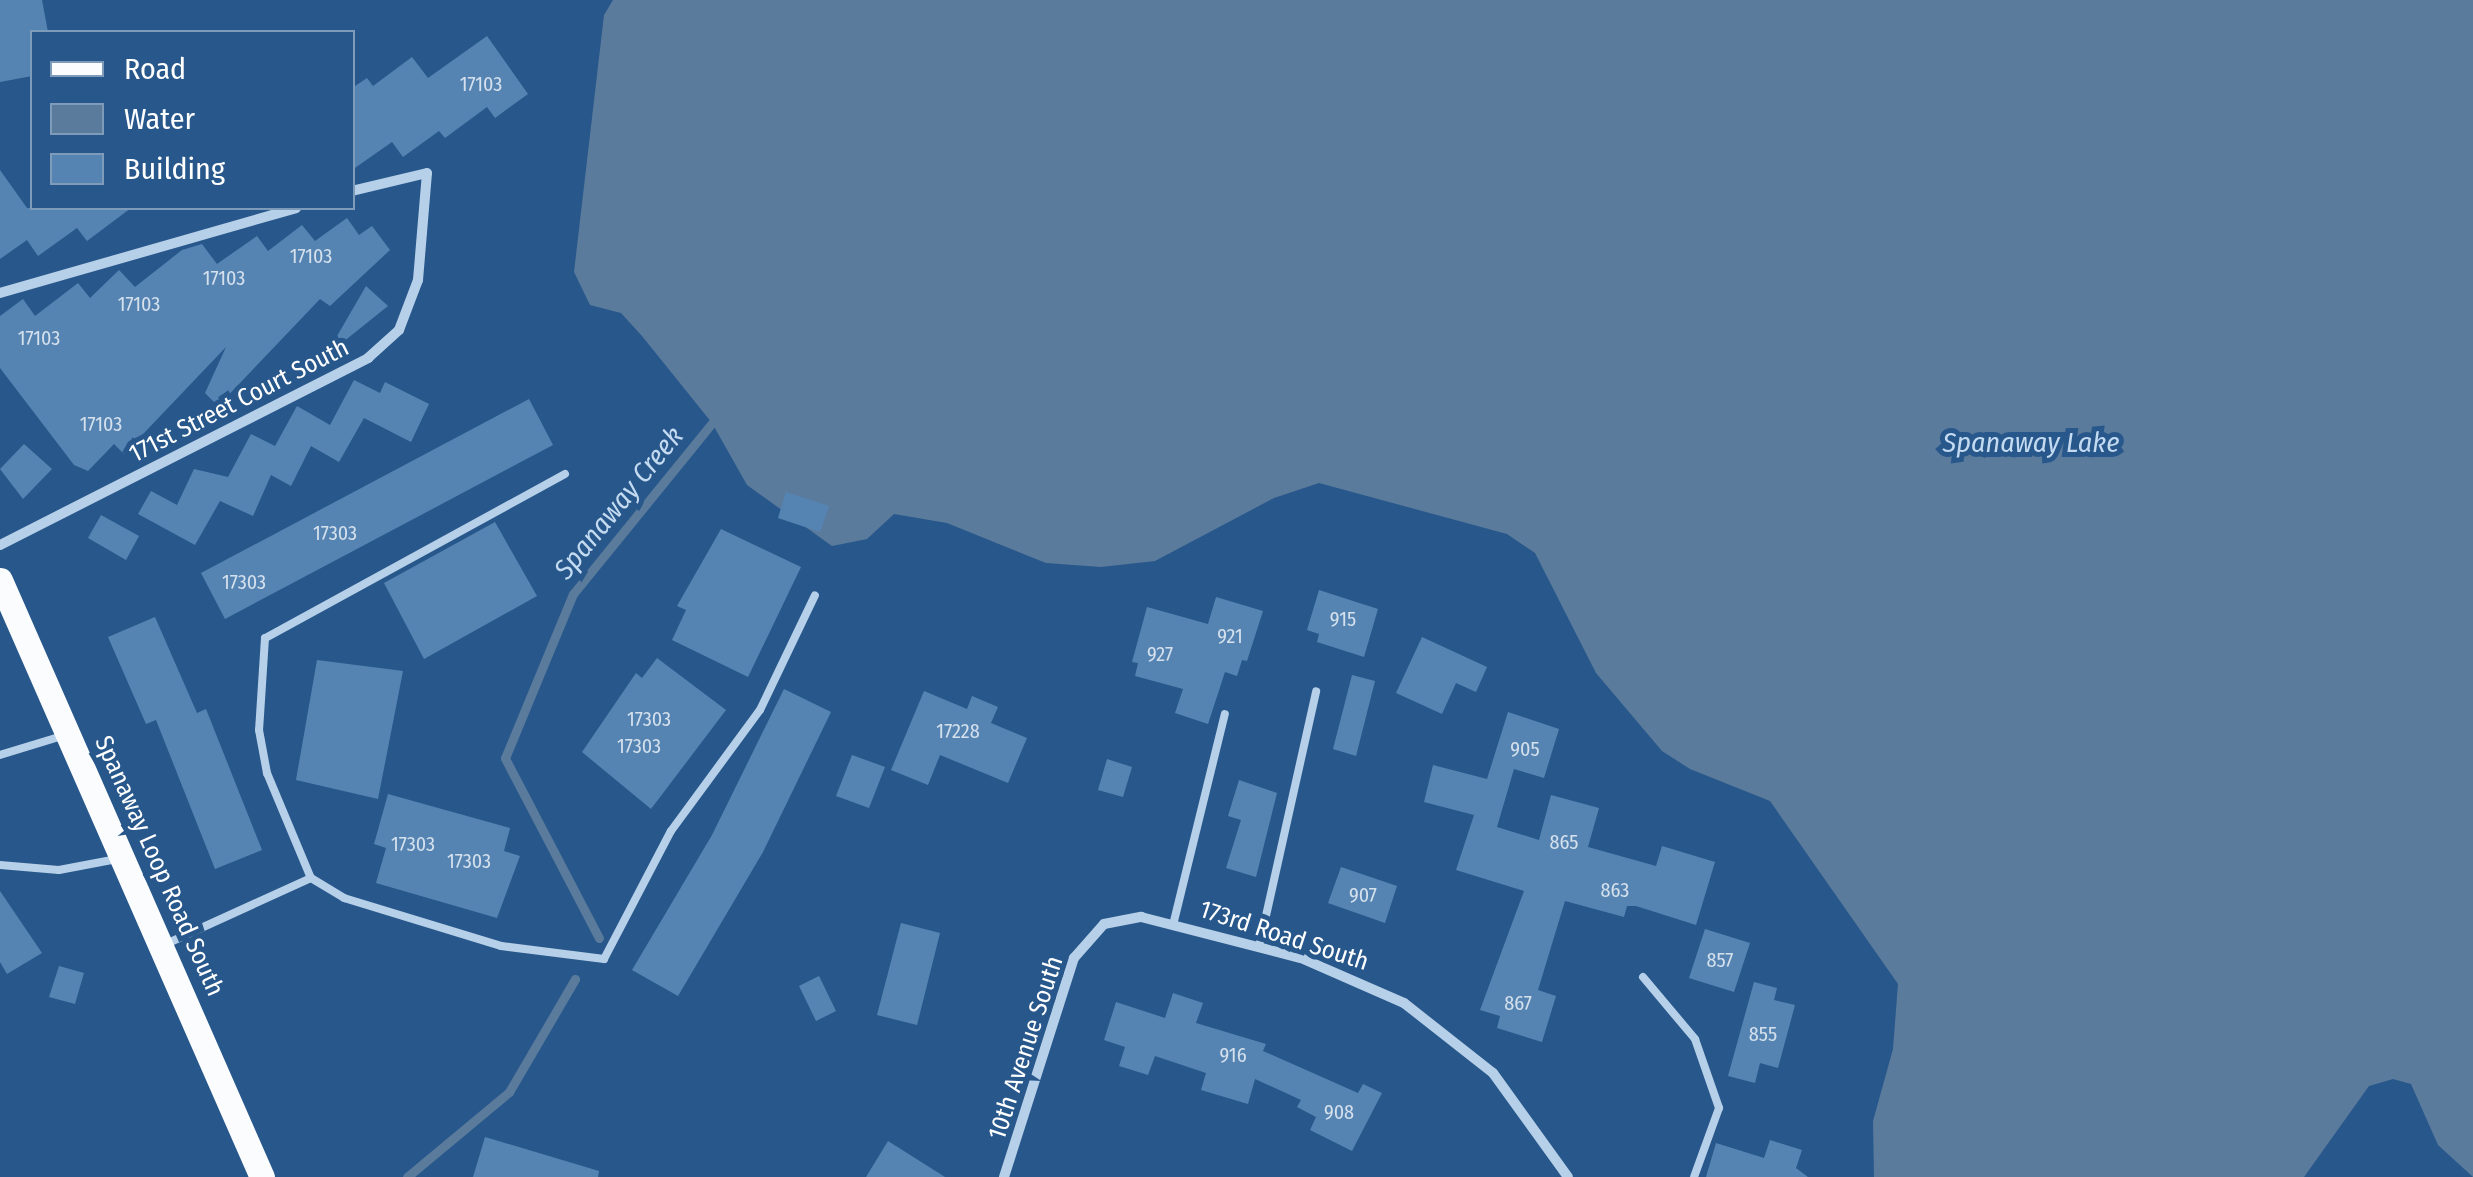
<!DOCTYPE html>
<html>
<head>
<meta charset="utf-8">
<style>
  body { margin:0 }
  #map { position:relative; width:2473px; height:1177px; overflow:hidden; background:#28588b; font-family:"Fira Sans Condensed",sans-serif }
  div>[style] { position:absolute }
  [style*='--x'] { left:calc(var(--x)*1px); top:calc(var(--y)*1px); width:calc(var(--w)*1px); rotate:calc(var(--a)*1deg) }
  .water>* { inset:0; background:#5b7b9c }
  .stream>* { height:9px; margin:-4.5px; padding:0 4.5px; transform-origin:4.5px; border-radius:4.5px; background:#5b7b9c }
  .building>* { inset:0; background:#5584b3 }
  .service>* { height:8px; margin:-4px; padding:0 4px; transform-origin:4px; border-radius:4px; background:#b7d0e9 }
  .minor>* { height:10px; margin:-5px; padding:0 5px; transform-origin:5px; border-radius:5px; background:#b7d0e9 }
  .primary>* { height:25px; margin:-12.5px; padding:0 12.5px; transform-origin:12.5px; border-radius:12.5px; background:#fafcfe }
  span { translate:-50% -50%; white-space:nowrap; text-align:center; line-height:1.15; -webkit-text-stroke:10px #28588b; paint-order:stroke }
  .number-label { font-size:20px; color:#d4e0ec }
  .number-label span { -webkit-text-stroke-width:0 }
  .street-label { font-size:25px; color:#fff }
  .water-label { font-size:28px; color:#c3daf1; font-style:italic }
  .legend { position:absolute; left:30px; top:30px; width:325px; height:180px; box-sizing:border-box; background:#28588b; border:2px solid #7e9bb9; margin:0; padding:12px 18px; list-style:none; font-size:30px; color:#fff }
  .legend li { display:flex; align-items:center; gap:20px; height:50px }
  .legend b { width:50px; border:2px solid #7e9bb9 }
</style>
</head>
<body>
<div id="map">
  <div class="water">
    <i style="clip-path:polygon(613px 0,2473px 0,2473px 1177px,2438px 1145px,2411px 1084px,2393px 1079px,2369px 1086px,2304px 1177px,1874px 1177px,1873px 1121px,1893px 1049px,1898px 984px,1770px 801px,1690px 769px,1662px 751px,1596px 673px,1535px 553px,1507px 534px,1319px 483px,1274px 498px,1155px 561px,1101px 567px,1046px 563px,947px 523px,894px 514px,867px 539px,832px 546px,747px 485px,712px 423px,642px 336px,621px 313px,590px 305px,574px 272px,604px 15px)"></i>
  </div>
  <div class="stream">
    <i style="--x:599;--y:938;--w:203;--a:-117.6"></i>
    <i style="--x:505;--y:758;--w:178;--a:-67.5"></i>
    <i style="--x:573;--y:594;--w:220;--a:-50.9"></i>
    <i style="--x:407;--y:1177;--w:133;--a:-39.8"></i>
    <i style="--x:509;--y:1092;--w:131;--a:-59.7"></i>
  </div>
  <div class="building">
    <i style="clip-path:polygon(0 0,42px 0,48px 32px,32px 32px,32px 76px,0 82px)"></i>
    <i style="clip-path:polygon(487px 36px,528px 94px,495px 118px,487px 107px,445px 138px,439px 131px,403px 157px,392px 142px,352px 170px,352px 88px,367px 78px,373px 86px,412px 57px,428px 78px)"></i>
    <i style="clip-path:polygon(0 170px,27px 208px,131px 208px,87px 241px,77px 228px,38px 256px,27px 240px,0 259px)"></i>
    <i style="clip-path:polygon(347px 218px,359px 235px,372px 226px,390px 250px,330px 306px,320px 299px,218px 406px,205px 393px,226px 347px,124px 454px,114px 444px,88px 471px,74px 465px,0 368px,0 316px,23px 299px,35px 316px,78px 283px,90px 298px,119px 270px,135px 287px,182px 250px,202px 244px,217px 264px,257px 236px,268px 251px,302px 225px,315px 241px)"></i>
    <i style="clip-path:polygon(366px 286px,388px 306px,338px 346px,333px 343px)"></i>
    <i style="clip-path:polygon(354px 380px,380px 393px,385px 382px,429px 404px,411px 442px,364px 418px,339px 462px,311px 446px,291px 486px,271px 475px,253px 516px,220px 501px,195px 545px,138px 514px,151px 491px,177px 505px,194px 469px,228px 477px,251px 434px,275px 446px,297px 406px,330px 425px)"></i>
    <i style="clip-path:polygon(529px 399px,553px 445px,225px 619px,201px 573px)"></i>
    <i style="clip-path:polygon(24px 444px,52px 469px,23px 499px,0 469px)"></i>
    <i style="clip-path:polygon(786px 492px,829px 506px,820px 532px,778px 518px)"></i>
    <i style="clip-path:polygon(101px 515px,139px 536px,126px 560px,88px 538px)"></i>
    <i style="clip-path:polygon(495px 522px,537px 596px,424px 659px,384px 583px)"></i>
    <i style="clip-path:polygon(721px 529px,801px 567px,748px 677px,672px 640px,686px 610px,677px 606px)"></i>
    <i style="clip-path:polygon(1319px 590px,1378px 609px,1364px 657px,1317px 642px,1319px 634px,1307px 630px)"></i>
    <i style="clip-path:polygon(1216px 597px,1263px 611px,1247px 661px,1242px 660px,1237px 676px,1225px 672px,1208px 724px,1175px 713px,1183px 689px,1135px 676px,1138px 663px,1132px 662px,1147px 607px,1208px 624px)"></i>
    <i style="clip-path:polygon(155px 617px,197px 713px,206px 709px,262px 850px,215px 869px,156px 720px,146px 724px,108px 637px)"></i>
    <i style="clip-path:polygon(1422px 637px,1487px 667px,1476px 692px,1456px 683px,1442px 714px,1396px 693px)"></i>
    <i style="clip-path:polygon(657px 658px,726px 710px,651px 809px,582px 752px,636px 673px,642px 678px)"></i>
    <i style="clip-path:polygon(317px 660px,403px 671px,378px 799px,296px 780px)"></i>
    <i style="clip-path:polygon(1352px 675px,1375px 681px,1356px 756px,1333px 749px)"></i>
    <i style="clip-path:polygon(784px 689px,831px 712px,763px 852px,678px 996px,632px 970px,712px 835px)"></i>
    <i style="clip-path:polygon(924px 691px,967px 709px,972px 696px,998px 707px,991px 723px,1027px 738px,1008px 783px,940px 755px,928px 785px,891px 770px)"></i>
    <i style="clip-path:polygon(1508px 712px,1559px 729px,1544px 778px,1514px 769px,1497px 827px,1539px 840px,1551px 795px,1599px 808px,1588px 847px,1656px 866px,1662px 846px,1715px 862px,1696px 925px,1636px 906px,1627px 906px,1624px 917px,1565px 901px,1538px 990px,1556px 996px,1542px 1042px,1497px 1028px,1500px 1016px,1480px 1010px,1524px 891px,1456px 870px,1474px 815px,1424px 802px,1433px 765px,1487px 779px)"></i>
    <i style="clip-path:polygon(852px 755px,885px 767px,869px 808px,836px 796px)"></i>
    <i style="clip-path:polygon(1107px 759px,1132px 767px,1123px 797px,1098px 790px)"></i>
    <i style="clip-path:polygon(1239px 780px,1277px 793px,1256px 877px,1226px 868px,1241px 820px,1228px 816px)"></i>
    <i style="clip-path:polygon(388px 794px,510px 828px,504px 851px,520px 856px,497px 918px,376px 883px,386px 848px,374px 844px)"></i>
    <i style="clip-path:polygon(1341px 867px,1397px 886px,1385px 923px,1328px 903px)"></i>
    <i style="clip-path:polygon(0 891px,42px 953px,7px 974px,0 962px)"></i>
    <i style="clip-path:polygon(901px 923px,940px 933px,917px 1025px,877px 1015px)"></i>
    <i style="clip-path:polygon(1705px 929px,1750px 943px,1734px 992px,1689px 978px)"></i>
    <i style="clip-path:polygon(59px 966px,84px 973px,75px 1004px,49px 997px)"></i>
    <i style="clip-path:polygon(819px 976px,836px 1011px,816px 1021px,799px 986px)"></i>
    <i style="clip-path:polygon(1754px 982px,1777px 988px,1774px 1000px,1795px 1005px,1778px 1068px,1760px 1063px,1755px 1083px,1728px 1076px)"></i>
    <i style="clip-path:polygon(1173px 993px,1203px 1003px,1196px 1023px,1266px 1044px,1263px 1051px,1358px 1093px,1363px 1084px,1382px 1093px,1352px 1151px,1310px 1130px,1316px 1117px,1297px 1107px,1301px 1100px,1255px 1079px,1248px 1104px,1201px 1090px,1206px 1073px,1155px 1056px,1148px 1075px,1119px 1066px,1125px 1047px,1104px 1040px,1116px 1002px,1165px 1018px)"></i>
    <i style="clip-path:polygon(485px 1137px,599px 1171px,598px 1177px,473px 1177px)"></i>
    <i style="clip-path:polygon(1770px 1140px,1802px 1150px,1796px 1168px,1808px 1177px,1706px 1177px,1716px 1143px,1764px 1158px)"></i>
    <i style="clip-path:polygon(888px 1141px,945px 1177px,866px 1177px)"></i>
  </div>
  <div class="service">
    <i style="--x:565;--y:474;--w:342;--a:151.3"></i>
    <i style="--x:265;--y:638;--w:92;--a:93.7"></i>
    <i style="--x:259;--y:730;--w:44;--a:79.5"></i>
    <i style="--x:267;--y:773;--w:114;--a:67.3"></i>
    <i style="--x:311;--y:878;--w:39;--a:31"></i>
    <i style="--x:344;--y:898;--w:164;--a:17"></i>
    <i style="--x:501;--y:946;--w:104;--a:7.2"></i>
    <i style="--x:604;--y:959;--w:144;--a:-62.4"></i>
    <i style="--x:671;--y:831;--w:150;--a:-53.7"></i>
    <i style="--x:760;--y:710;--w:127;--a:-64.4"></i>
    <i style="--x:0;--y:755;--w:65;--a:-17"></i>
    <i style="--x:0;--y:865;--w:59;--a:4.8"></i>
    <i style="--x:59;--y:870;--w:59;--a:-10.7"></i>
    <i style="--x:1174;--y:921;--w:213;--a:-76.2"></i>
    <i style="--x:166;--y:944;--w:159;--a:-24.5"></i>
    <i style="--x:1259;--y:947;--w:262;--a:-77.4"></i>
    <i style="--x:1643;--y:977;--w:81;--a:50"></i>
    <i style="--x:1695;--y:1039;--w:73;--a:70.8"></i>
    <i style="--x:1719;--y:1108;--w:73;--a:109.9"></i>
  </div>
  <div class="minor">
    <i style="--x:0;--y:293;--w:308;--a:-16"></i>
    <i style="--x:0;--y:545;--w:413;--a:-26.9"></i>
    <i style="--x:368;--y:358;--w:42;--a:-42.1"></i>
    <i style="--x:399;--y:330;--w:53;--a:-69.2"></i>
    <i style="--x:418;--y:280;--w:107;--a:-85.2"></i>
    <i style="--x:427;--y:173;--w:77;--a:166.5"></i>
    <i style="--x:1004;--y:1177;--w:230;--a:-72.3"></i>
    <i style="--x:1074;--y:958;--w:45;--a:-48.6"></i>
    <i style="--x:1104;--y:924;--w:38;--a:-11"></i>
    <i style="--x:1141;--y:917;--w:165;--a:14.4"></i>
    <i style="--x:1301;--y:958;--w:112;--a:23.6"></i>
    <i style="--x:1404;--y:1003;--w:113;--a:38.2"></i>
    <i style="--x:1493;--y:1073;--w:128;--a:54.2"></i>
  </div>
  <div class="primary">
    <i style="--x:0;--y:580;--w:652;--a:66.31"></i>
  </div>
  <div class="number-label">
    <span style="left:481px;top:84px">17103</span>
    <span style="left:311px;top:256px">17103</span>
    <span style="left:224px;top:278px">17103</span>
    <span style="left:139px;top:304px">17103</span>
    <span style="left:39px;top:338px">17103</span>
    <span style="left:101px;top:424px">17103</span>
    <span style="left:335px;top:533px">17303</span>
    <span style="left:244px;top:582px">17303</span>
    <span style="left:1343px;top:619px">915</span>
    <span style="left:1230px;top:636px">921</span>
    <span style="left:1160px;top:654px">927</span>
    <span style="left:649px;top:719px">17303</span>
    <span style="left:958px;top:731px">17228</span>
    <span style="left:639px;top:746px">17303</span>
    <span style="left:1525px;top:749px">905</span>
    <span style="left:1564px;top:842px">865</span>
    <span style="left:413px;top:844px">17303</span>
    <span style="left:469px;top:861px">17303</span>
    <span style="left:1615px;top:890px">863</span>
    <span style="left:1363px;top:895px">907</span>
    <span style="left:1720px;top:960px">857</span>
    <span style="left:1518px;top:1003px">867</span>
    <span style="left:1763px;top:1034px">855</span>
    <span style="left:1233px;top:1055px">916</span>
    <span style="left:1339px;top:1112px">908</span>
  </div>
  <div class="street-label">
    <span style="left:239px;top:401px;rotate:-27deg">171st Street Court South</span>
    <span style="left:159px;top:866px;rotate:66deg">Spanaway Loop Road South</span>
    <span style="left:1284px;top:936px;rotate:18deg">173rd Road South</span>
    <span style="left:1026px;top:1048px;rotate:-72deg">10th Avenue South</span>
  </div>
  <div class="water-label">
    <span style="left:2031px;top:443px">Spanaway Lake</span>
    <span style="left:619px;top:503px;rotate:-51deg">Spanaway Creek</span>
  </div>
  <ul class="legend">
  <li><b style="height:12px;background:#fafcfe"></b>Road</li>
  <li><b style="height:28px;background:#5b7b9c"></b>Water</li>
  <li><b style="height:28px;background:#5584b3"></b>Building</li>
  </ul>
</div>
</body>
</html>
